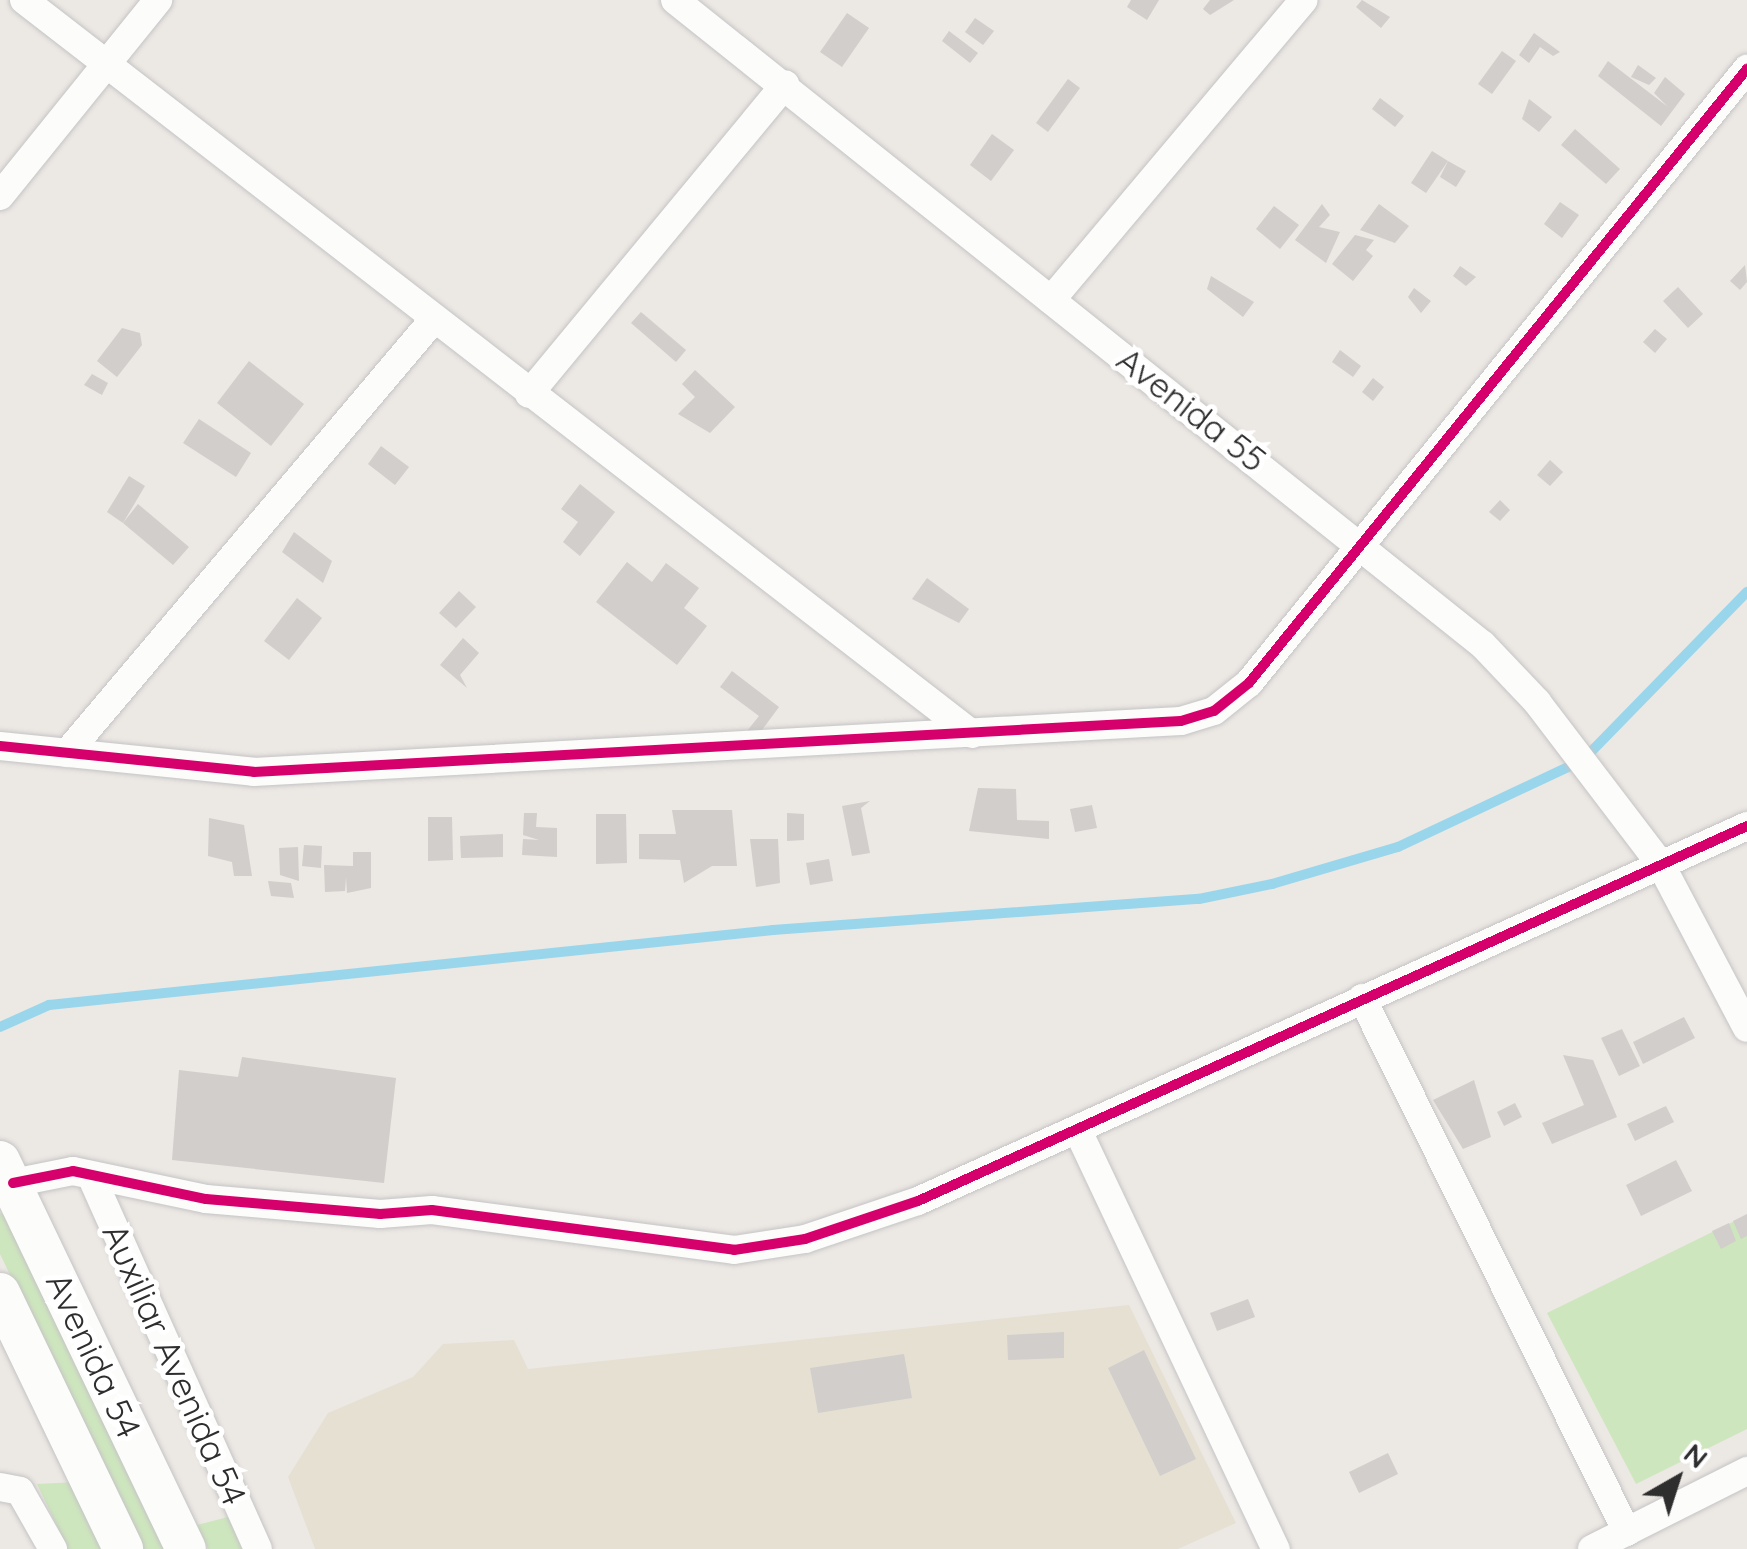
<!DOCTYPE html>
<html>
<head>
<meta charset="utf-8">
<style>
  body { margin:0 }
  #map { position:relative; width:1747px; height:1549px; overflow:hidden; background:#ece8e4; font-family:Quicksand,sans-serif }
  div>[style] { position:absolute }
  [style*='--x'] { left:calc(var(--x)*1px); top:calc(var(--y)*1px); width:calc(var(--w)*1px); rotate:calc(var(--a)*1deg) }
  .education>* { inset:0; background:#e6e0d3 }
  .green>* { inset:0; background:#cee6be }
  .stream>* { height:10px; margin:-5px; padding:0 5px; transform-origin:5px; border-radius:5px; background:#99d6ec }
  .building>* { inset:0; background:#d1cecb }
  .roads { filter:drop-shadow(0 0 2px #c5c4c5) drop-shadow(0 0 2px #c5c4c5) }
  .minor>* { height:28px; margin:-14px; padding:0 14px; transform-origin:14px; border-radius:14px; background:#fcfcfb }
  .secondary>* { height:40px; margin:-20px; padding:0 20px; transform-origin:20px; border-radius:20px; background:#fcfcfb }
  .cycleway>* { height:10px; margin:-5px; padding:0 5px; transform-origin:5px; border-radius:5px; background:#d6006c }
  span { translate:-50% -50%; white-space:nowrap; text-align:center; line-height:1.15; -webkit-text-stroke:10px #fff; paint-order:stroke }
  .street-label { font-size:35px; color:#2e2e2e }
  .north { position:absolute; left:1627px; top:1429px; width:100px; height:100px; -webkit-text-stroke:8px #fff; paint-order:stroke; rotate:39deg; font-size:28px; font-weight:700; line-height:40px; text-align:center; color:#2e2e2e }
  .north::after { content:''; display:block; margin:auto; width:35px; height:45px; background:#2e2e2e; clip-path:polygon(50% 0,100% 100%,50% 72%,0 100%) }
</style>
</head>
<body>
<div id="map">
  <div class="education">
    <i style="clip-path:polygon(1129px 1305px,1236px 1523px,1178px 1549px,315px 1549px,288px 1477px,328px 1413px,413px 1377px,443px 1344px,514px 1340px,528px 1369px)"></i>
  </div>
  <div class="green">
    <i style="clip-path:polygon(0 1213px,5px 1216px,167px 1549px,142px 1549px,0 1254px)"></i>
    <i style="clip-path:polygon(1747px 1215px,1747px 1429px,1636px 1484px,1547px 1313px)"></i>
    <i style="clip-path:polygon(76px 1482px,107px 1549px,68px 1549px,37px 1484px)"></i>
    <i style="clip-path:polygon(228px 1517px,242px 1549px,208px 1549px,197px 1525px)"></i>
  </div>
  <div class="stream">
    <i style="--x:0;--y:1027;--w:54;--a:-24.2"></i>
    <i style="--x:49;--y:1005;--w:728;--a:-5.91"></i>
    <i style="--x:773;--y:930;--w:427;--a:-4.2"></i>
    <i style="--x:1199;--y:899;--w:75;--a:-11.6"></i>
    <i style="--x:1272;--y:884;--w:131;--a:-16.4"></i>
    <i style="--x:1398;--y:847;--w:204;--a:-25.2"></i>
    <i style="--x:1583;--y:760;--w:235;--a:-45.7"></i>
  </div>
  <div class="building">
    <i style="clip-path:polygon(1131px 0,1159px 0,1147px 20px,1127px 7px)"></i>
    <i style="clip-path:polygon(1210px 0,1234px 0,1210px 15px,1203px 9px)"></i>
    <i style="clip-path:polygon(1362px 0,1390px 17px,1381px 28px,1356px 7px)"></i>
    <i style="clip-path:polygon(847px 13px,869px 28px,842px 67px,820px 52px)"></i>
    <i style="clip-path:polygon(975px 18px,994px 31px,983px 45px,965px 32px)"></i>
    <i style="clip-path:polygon(949px 31px,978px 53px,970px 63px,942px 41px)"></i>
    <i style="clip-path:polygon(1534px 33px,1560px 52px,1553px 56px,1540px 47px,1529px 63px,1519px 55px)"></i>
    <i style="clip-path:polygon(1502px 51px,1516px 61px,1492px 94px,1478px 84px)"></i>
    <i style="clip-path:polygon(1608px 61px,1668px 107px,1654px 93px,1665px 77px,1685px 94px,1661px 126px,1598px 76px)"></i>
    <i style="clip-path:polygon(1638px 65px,1656px 78px,1649px 85px,1631px 77px)"></i>
    <i style="clip-path:polygon(1068px 79px,1080px 88px,1048px 132px,1036px 123px)"></i>
    <i style="clip-path:polygon(1380px 98px,1404px 116px,1395px 127px,1372px 109px)"></i>
    <i style="clip-path:polygon(1529px 99px,1552px 117px,1539px 132px,1522px 119px)"></i>
    <i style="clip-path:polygon(1575px 129px,1620px 169px,1606px 184px,1561px 145px)"></i>
    <i style="clip-path:polygon(992px 134px,1014px 150px,991px 181px,970px 165px)"></i>
    <i style="clip-path:polygon(1432px 151px,1448px 161px,1426px 193px,1411px 183px)"></i>
    <i style="clip-path:polygon(1448px 161px,1466px 171px,1456px 187px,1440px 177px)"></i>
    <i style="clip-path:polygon(1560px 202px,1579px 215px,1562px 238px,1544px 224px)"></i>
    <i style="clip-path:polygon(1322px 204px,1330px 215px,1319px 227px,1340px 232px,1326px 263px,1295px 240px)"></i>
    <i style="clip-path:polygon(1379px 204px,1409px 226px,1395px 243px,1360px 230px)"></i>
    <i style="clip-path:polygon(1274px 206px,1299px 225px,1280px 249px,1256px 229px)"></i>
    <i style="clip-path:polygon(1355px 235px,1374px 240px,1366px 250px,1373px 256px,1353px 281px,1332px 264px)"></i>
    <i style="clip-path:polygon(1745px 265px,1747px 282px,1740px 290px,1730px 281px)"></i>
    <i style="clip-path:polygon(1460px 266px,1476px 277px,1466px 286px,1453px 276px)"></i>
    <i style="clip-path:polygon(1211px 276px,1254px 302px,1243px 317px,1207px 289px)"></i>
    <i style="clip-path:polygon(1678px 287px,1703px 314px,1688px 328px,1663px 301px)"></i>
    <i style="clip-path:polygon(1414px 288px,1431px 301px,1421px 313px,1408px 297px)"></i>
    <i style="clip-path:polygon(641px 312px,686px 350px,676px 362px,631px 323px)"></i>
    <i style="clip-path:polygon(122px 328px,140px 333px,142px 345px,117px 377px,97px 361px)"></i>
    <i style="clip-path:polygon(1655px 329px,1667px 339px,1655px 353px,1643px 342px)"></i>
    <i style="clip-path:polygon(1340px 350px,1361px 366px,1353px 377px,1332px 362px)"></i>
    <i style="clip-path:polygon(249px 361px,304px 404px,271px 446px,217px 403px)"></i>
    <i style="clip-path:polygon(695px 370px,735px 407px,710px 433px,678px 414px,695px 397px,682px 384px)"></i>
    <i style="clip-path:polygon(92px 374px,108px 383px,102px 395px,84px 385px)"></i>
    <i style="clip-path:polygon(1373px 378px,1384px 387px,1373px 401px,1362px 392px)"></i>
    <i style="clip-path:polygon(199px 419px,251px 453px,236px 477px,183px 443px)"></i>
    <i style="clip-path:polygon(381px 446px,409px 467px,395px 485px,368px 464px)"></i>
    <i style="clip-path:polygon(1550px 460px,1563px 472px,1550px 486px,1537px 475px)"></i>
    <i style="clip-path:polygon(129px 476px,145px 486px,123px 523px,107px 512px)"></i>
    <i style="clip-path:polygon(580px 484px,615px 512px,580px 556px,563px 542px,578px 522px,561px 509px)"></i>
    <i style="clip-path:polygon(1500px 500px,1510px 510px,1500px 521px,1489px 512px)"></i>
    <i style="clip-path:polygon(138px 504px,189px 547px,173px 565px,123px 523px)"></i>
    <i style="clip-path:polygon(294px 532px,332px 561px,323px 583px,282px 552px)"></i>
    <i style="clip-path:polygon(627px 562px,652px 582px,666px 563px,699px 588px,684px 608px,707px 626px,677px 665px,596px 602px)"></i>
    <i style="clip-path:polygon(927px 578px,969px 609px,959px 623px,912px 599px)"></i>
    <i style="clip-path:polygon(459px 591px,476px 607px,456px 628px,439px 613px)"></i>
    <i style="clip-path:polygon(297px 598px,322px 618px,289px 660px,264px 641px)"></i>
    <i style="clip-path:polygon(463px 638px,479px 653px,460px 675px,467px 688px,440px 665px)"></i>
    <i style="clip-path:polygon(732px 671px,779px 707px,759px 734px,747px 731px,759px 716px,720px 687px)"></i>
    <i style="clip-path:polygon(978px 788px,1016px 789px,1017px 820px,1049px 821px,1049px 839px,969px 831px)"></i>
    <i style="clip-path:polygon(870px 801px,861px 808px,870px 853px,852px 856px,842px 806px)"></i>
    <i style="clip-path:polygon(1092px 805px,1097px 828px,1075px 832px,1070px 809px)"></i>
    <i style="clip-path:polygon(672px 810px,732px 810px,737px 866px,712px 866px,684px 883px,680px 860px,639px 859px,639px 834px,676px 834px)"></i>
    <i style="clip-path:polygon(524px 813px,537px 813px,536px 827px,557px 828px,557px 857px,522px 855px,523px 839px,539px 840px,523px 835px)"></i>
    <i style="clip-path:polygon(787px 813px,804px 814px,804px 840px,787px 841px)"></i>
    <i style="clip-path:polygon(596px 814px,626px 814px,627px 863px,596px 864px)"></i>
    <i style="clip-path:polygon(428px 817px,452px 817px,453px 860px,428px 861px)"></i>
    <i style="clip-path:polygon(209px 818px,244px 825px,252px 876px,234px 876px,232px 862px,208px 856px)"></i>
    <i style="clip-path:polygon(503px 834px,503px 857px,461px 858px,460px 836px)"></i>
    <i style="clip-path:polygon(750px 839px,778px 839px,780px 883px,756px 887px)"></i>
    <i style="clip-path:polygon(304px 845px,322px 846px,321px 868px,302px 866px)"></i>
    <i style="clip-path:polygon(298px 847px,299px 881px,280px 875px,279px 848px)"></i>
    <i style="clip-path:polygon(353px 852px,371px 852px,371px 888px,347px 893px,346px 877px,345px 891px,325px 892px,324px 865px,353px 866px)"></i>
    <i style="clip-path:polygon(829px 859px,833px 881px,810px 885px,806px 863px)"></i>
    <i style="clip-path:polygon(268px 881px,291px 883px,294px 898px,271px 896px)"></i>
    <i style="clip-path:polygon(1684px 1017px,1695px 1038px,1643px 1064px,1633px 1042px)"></i>
    <i style="clip-path:polygon(1622px 1029px,1640px 1066px,1619px 1076px,1601px 1038px)"></i>
    <i style="clip-path:polygon(1563px 1055px,1593px 1060px,1617px 1117px,1552px 1144px,1542px 1123px,1584px 1105px)"></i>
    <i style="clip-path:polygon(242px 1057px,396px 1078px,384px 1183px,172px 1160px,179px 1070px,238px 1077px)"></i>
    <i style="clip-path:polygon(1474px 1080px,1491px 1137px,1463px 1149px,1433px 1100px)"></i>
    <i style="clip-path:polygon(1515px 1103px,1522px 1117px,1504px 1126px,1497px 1112px)"></i>
    <i style="clip-path:polygon(1666px 1106px,1674px 1122px,1635px 1141px,1627px 1124px)"></i>
    <i style="clip-path:polygon(1676px 1160px,1692px 1191px,1641px 1216px,1626px 1185px)"></i>
    <i style="clip-path:polygon(1747px 1214px,1747px 1236px,1741px 1239px,1733px 1221px)"></i>
    <i style="clip-path:polygon(1729px 1223px,1736px 1241px,1721px 1249px,1712px 1231px)"></i>
    <i style="clip-path:polygon(1248px 1299px,1255px 1317px,1217px 1331px,1210px 1313px)"></i>
    <i style="clip-path:polygon(1064px 1332px,1064px 1358px,1008px 1360px,1007px 1335px)"></i>
    <i style="clip-path:polygon(1144px 1350px,1196px 1459px,1160px 1476px,1108px 1368px)"></i>
    <i style="clip-path:polygon(904px 1354px,912px 1398px,818px 1413px,810px 1368px)"></i>
    <i style="clip-path:polygon(1388px 1453px,1398px 1474px,1359px 1493px,1349px 1472px)"></i>
  </div>
  <div class="roads">
    <div class="minor">
      <i style="--x:24;--y:0;--w:1199;--a:37.75"></i>
      <i style="--x:675;--y:0;--w:1034;--a:38.6"></i>
      <i style="--x:1483;--y:645;--w:79;--a:46.5"></i>
      <i style="--x:1537;--y:702;--w:205;--a:52.7"></i>
      <i style="--x:1661;--y:865;--w:184;--a:62.2"></i>
      <i style="--x:0;--y:196;--w:252;--a:-51.1"></i>
      <i style="--x:1051;--y:300;--w:392;--a:-49.9"></i>
      <i style="--x:529;--y:394;--w:402;--a:-50.4"></i>
      <i style="--x:0;--y:746;--w:255;--a:5.8"></i>
      <i style="--x:254;--y:772;--w:928;--a:-3.15"></i>
      <i style="--x:1181;--y:721;--w:34;--a:-17"></i>
      <i style="--x:1214;--y:711;--w:45;--a:-38.7"></i>
      <i style="--x:1249;--y:683;--w:791;--a:-50.96"></i>
      <i style="--x:67;--y:753;--w:568;--a:-49.78"></i>
      <i style="--x:1362;--y:998;--w:596;--a:63.61"></i>
      <i style="--x:1078;--y:1131;--w:463;--a:64.7"></i>
      <i style="--x:92;--y:1178;--w:406;--a:65.9"></i>
      <i style="--x:13;--y:1183;--w:61;--a:-11.3"></i>
      <i style="--x:73;--y:1171;--w:136;--a:11.9"></i>
      <i style="--x:206;--y:1199;--w:175;--a:4.9"></i>
      <i style="--x:380;--y:1214;--w:52;--a:-4.4"></i>
      <i style="--x:432;--y:1210;--w:305;--a:7.5"></i>
      <i style="--x:734;--y:1250;--w:72;--a:-8.8"></i>
      <i style="--x:805;--y:1239;--w:119;--a:-18.6"></i>
      <i style="--x:918;--y:1201;--w:910;--a:-24.34"></i>
      <i style="--x:0;--y:1487;--w:20;--a:11"></i>
      <i style="--x:20;--y:1491;--w:67;--a:60.4"></i>
      <i style="--x:1592;--y:1549;--w:174;--a:-26.7"></i>
    </div>
    <div class="secondary">
      <i style="--x:0;--y:1161;--w:430;--a:64.4"></i>
      <i style="--x:0;--y:1293;--w:284;--a:64.3"></i>
    </div>
  </div>
  <div class="cycleway">
    <i style="--x:0;--y:746;--w:255;--a:5.8"></i>
    <i style="--x:254;--y:772;--w:928;--a:-3.15"></i>
    <i style="--x:1181;--y:721;--w:34;--a:-17"></i>
    <i style="--x:1214;--y:711;--w:45;--a:-38.7"></i>
    <i style="--x:1249;--y:683;--w:791;--a:-50.96"></i>
    <i style="--x:13;--y:1183;--w:61;--a:-11.3"></i>
    <i style="--x:73;--y:1171;--w:136;--a:11.9"></i>
    <i style="--x:206;--y:1199;--w:175;--a:4.9"></i>
    <i style="--x:380;--y:1214;--w:52;--a:-4.4"></i>
    <i style="--x:432;--y:1210;--w:305;--a:7.5"></i>
    <i style="--x:734;--y:1250;--w:72;--a:-8.8"></i>
    <i style="--x:805;--y:1239;--w:119;--a:-18.6"></i>
    <i style="--x:918;--y:1201;--w:910;--a:-24.34"></i>
  </div>
  <div class="street-label">
    <span style="left:1192px;top:409px;rotate:38deg">Avenida 55</span>
    <span style="left:94px;top:1355px;rotate:65deg">Avenida 54</span>
    <span style="left:175px;top:1364px;rotate:66deg">Auxiliar Avenida 54</span>
  </div>
  <div class="north">N</div>
</div>
</body>
</html>
